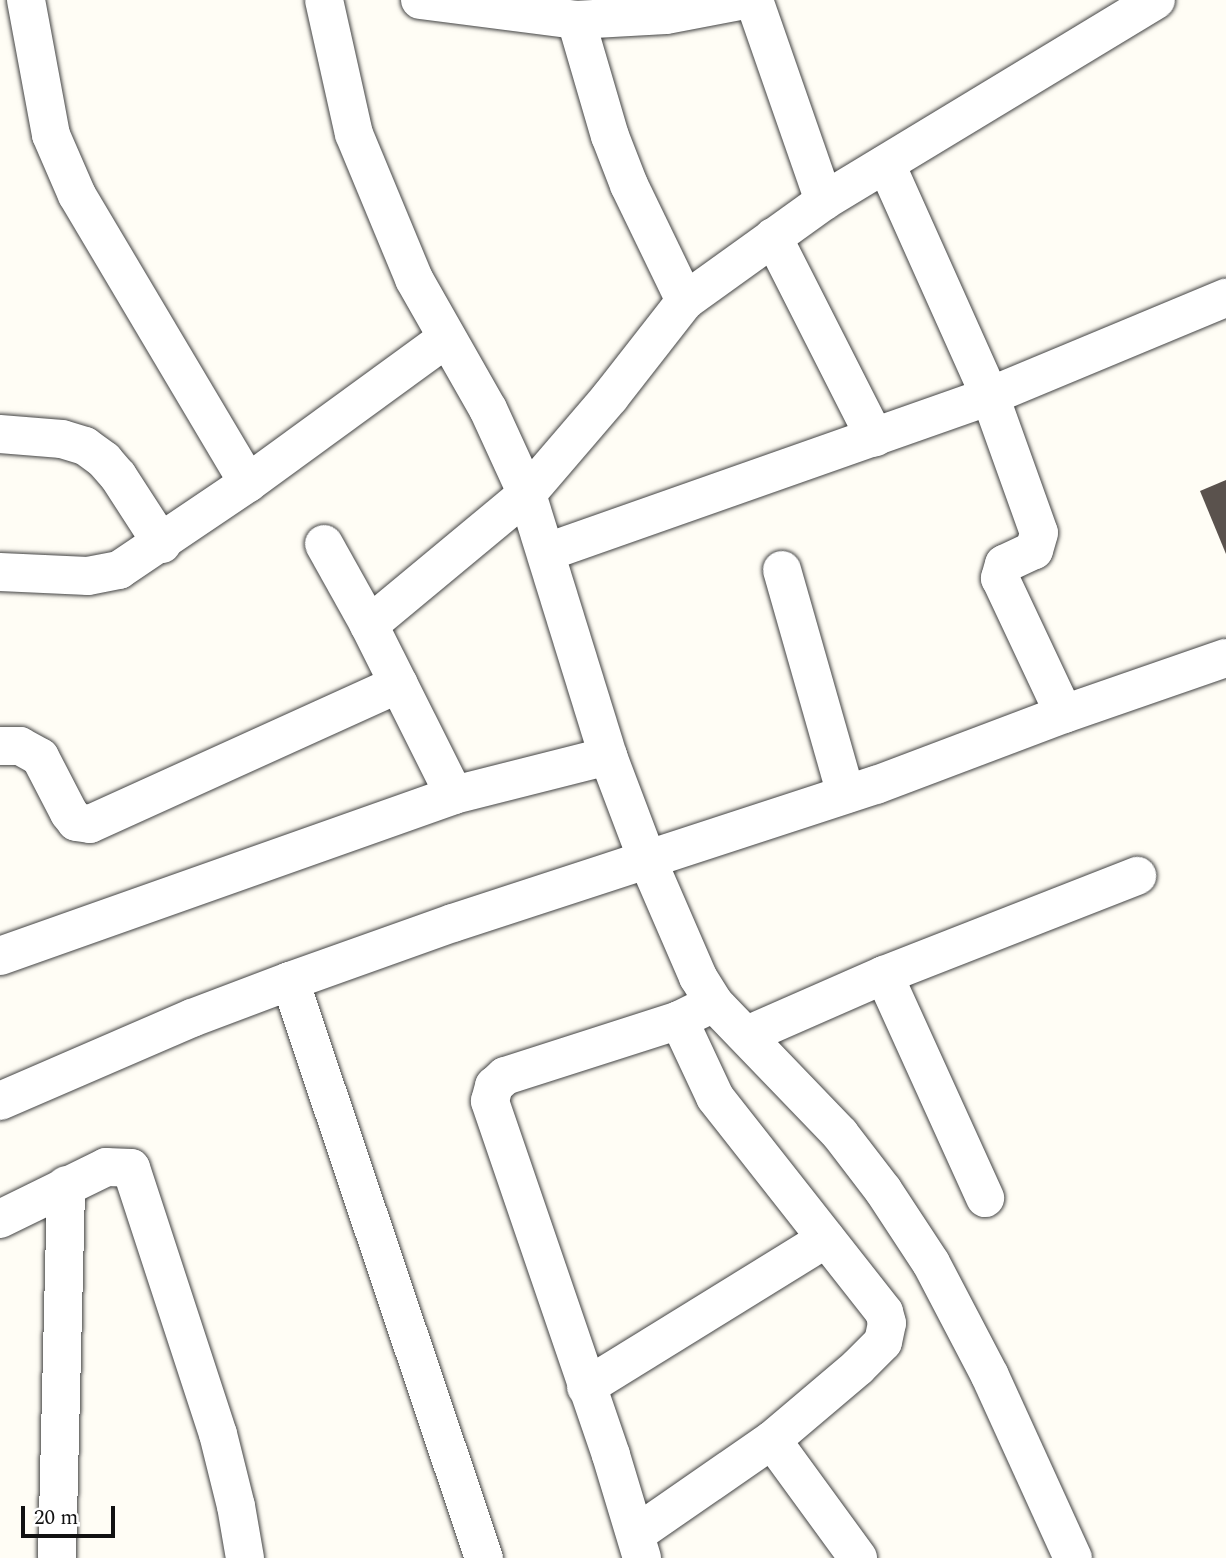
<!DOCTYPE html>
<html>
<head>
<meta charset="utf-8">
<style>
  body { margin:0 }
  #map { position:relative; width:1226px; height:1558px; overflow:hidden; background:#fffdf5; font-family:Spectral,serif }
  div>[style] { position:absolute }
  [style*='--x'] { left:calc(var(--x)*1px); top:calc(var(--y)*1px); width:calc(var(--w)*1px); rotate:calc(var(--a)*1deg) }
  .building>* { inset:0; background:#5a524d }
  .roads { filter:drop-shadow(0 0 2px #444) drop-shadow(0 0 2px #444) }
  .minor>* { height:38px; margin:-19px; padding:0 19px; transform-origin:19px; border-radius:19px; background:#fff }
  span { translate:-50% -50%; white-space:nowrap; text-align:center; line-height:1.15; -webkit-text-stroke:7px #fff; paint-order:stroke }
  .scale { position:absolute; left:21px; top:1506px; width:94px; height:32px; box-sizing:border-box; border:4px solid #111; border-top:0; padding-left:9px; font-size:21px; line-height:24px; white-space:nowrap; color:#111; -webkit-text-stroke:5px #fff; paint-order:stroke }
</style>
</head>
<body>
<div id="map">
  <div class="building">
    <i style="clip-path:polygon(1226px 480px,1226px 554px,1200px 491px)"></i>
  </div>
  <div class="roads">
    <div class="minor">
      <i style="--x:26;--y:0;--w:137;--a:79.5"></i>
      <i style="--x:51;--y:135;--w:65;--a:66.6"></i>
      <i style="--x:77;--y:195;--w:335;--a:59.3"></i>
      <i style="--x:324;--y:0;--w:137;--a:77.4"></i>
      <i style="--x:354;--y:134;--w:157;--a:67.5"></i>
      <i style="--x:414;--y:279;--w:150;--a:60.4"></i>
      <i style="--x:488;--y:409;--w:94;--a:65.4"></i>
      <i style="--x:527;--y:494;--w:274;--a:72.8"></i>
      <i style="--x:608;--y:756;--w:110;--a:69.3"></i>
      <i style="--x:647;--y:859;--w:129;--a:66.6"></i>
      <i style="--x:698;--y:977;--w:31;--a:58"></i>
      <i style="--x:714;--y:1003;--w:182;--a:46.1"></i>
      <i style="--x:840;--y:1134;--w:71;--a:52.5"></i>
      <i style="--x:883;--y:1190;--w:87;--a:56.7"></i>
      <i style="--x:931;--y:1263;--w:127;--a:62.4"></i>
      <i style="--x:990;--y:1376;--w:200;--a:65.5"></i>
      <i style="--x:420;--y:0;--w:157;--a:7.3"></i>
      <i style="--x:576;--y:20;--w:90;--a:-3.2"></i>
      <i style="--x:666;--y:15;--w:80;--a:-10.8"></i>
      <i style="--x:754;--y:0;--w:213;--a:70.8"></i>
      <i style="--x:576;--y:20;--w:121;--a:73.7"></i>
      <i style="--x:610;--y:136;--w:53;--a:68.8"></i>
      <i style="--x:629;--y:185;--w:129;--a:64.2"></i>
      <i style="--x:886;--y:164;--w:254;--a:65.9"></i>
      <i style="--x:990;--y:396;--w:145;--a:70.3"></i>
      <i style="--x:1039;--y:533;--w:18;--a:106"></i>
      <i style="--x:1034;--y:550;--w:33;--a:155"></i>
      <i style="--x:1004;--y:564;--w:15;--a:106"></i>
      <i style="--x:1000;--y:578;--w:150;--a:64.8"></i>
      <i style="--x:773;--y:237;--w:225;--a:63.1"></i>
      <i style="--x:0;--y:434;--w:62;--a:4.6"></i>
      <i style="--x:62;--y:439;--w:24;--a:17"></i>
      <i style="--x:85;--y:446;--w:24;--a:36"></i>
      <i style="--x:104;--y:460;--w:21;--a:49"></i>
      <i style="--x:118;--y:476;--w:81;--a:57.1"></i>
      <i style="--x:324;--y:544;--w:93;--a:60.9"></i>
      <i style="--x:369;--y:625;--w:190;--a:63.4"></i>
      <i style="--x:547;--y:552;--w:470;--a:-19.4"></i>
      <i style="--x:990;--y:396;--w:256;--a:-22.6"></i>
      <i style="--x:782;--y:570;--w:233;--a:74.1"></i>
      <i style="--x:0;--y:572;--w:88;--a:2.6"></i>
      <i style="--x:88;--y:576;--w:32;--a:-11"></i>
      <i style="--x:119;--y:570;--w:156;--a:-34"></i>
      <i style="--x:248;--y:483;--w:246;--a:-36.1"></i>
      <i style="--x:369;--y:625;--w:205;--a:-39.7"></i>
      <i style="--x:527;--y:494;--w:128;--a:-49.4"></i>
      <i style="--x:610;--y:397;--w:122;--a:-52"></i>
      <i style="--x:685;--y:301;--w:171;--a:-35.7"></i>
      <i style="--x:824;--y:201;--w:388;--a:-31.2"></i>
      <i style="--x:0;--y:746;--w:20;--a:0"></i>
      <i style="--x:20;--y:746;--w:23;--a:29"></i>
      <i style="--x:40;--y:757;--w:63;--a:62.6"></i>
      <i style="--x:69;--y:813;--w:11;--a:52"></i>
      <i style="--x:76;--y:822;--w:14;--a:8"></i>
      <i style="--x:90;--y:824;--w:339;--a:-24.4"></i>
      <i style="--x:0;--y:956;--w:482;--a:-19.5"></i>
      <i style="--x:454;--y:795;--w:159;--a:-14.2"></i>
      <i style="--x:884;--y:975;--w:245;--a:65.6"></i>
      <i style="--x:290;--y:981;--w:609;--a:71.42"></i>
      <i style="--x:747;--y:1035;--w:150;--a:-23.7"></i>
      <i style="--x:884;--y:975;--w:272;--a:-21.4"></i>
      <i style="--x:0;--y:1101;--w:209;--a:-23.4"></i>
      <i style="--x:192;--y:1018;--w:105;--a:-20.7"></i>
      <i style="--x:290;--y:981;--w:173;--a:-19.6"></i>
      <i style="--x:453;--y:923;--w:445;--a:-18.1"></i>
      <i style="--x:876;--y:785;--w:201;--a:-20.7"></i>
      <i style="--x:1064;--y:714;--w:171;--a:-19.1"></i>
      <i style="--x:0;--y:1219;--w:118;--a:-26.1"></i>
      <i style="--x:106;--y:1167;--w:25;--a:2"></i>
      <i style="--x:131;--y:1168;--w:280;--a:71.9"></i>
      <i style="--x:218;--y:1434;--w:74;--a:76"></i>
      <i style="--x:236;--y:1506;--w:53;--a:80.2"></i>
      <i style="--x:586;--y:1387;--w:282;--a:-31.7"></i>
      <i style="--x:772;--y:1440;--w:146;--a:53.9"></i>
      <i style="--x:636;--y:1534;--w:165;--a:-34.7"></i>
      <i style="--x:772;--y:1440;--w:113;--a:-40.3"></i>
      <i style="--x:858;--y:1367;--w:35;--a:-45"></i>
      <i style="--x:883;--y:1342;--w:19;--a:-78"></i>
      <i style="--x:887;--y:1323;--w:11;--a:-105"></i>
      <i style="--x:884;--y:1312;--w:273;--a:-128.2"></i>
      <i style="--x:715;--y:1097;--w:85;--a:-115.1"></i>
      <i style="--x:57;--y:1558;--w:373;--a:-88.6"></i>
      <i style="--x:642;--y:1558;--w:108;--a:-106.8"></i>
      <i style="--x:611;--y:1455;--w:374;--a:-108.9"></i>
      <i style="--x:490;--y:1101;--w:16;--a:-75"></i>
      <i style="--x:494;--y:1086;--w:15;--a:-42"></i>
      <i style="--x:505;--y:1076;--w:183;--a:-17.8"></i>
      <i style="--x:679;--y:1020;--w:39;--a:-26"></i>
    </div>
  </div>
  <div class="scale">20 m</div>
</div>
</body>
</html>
